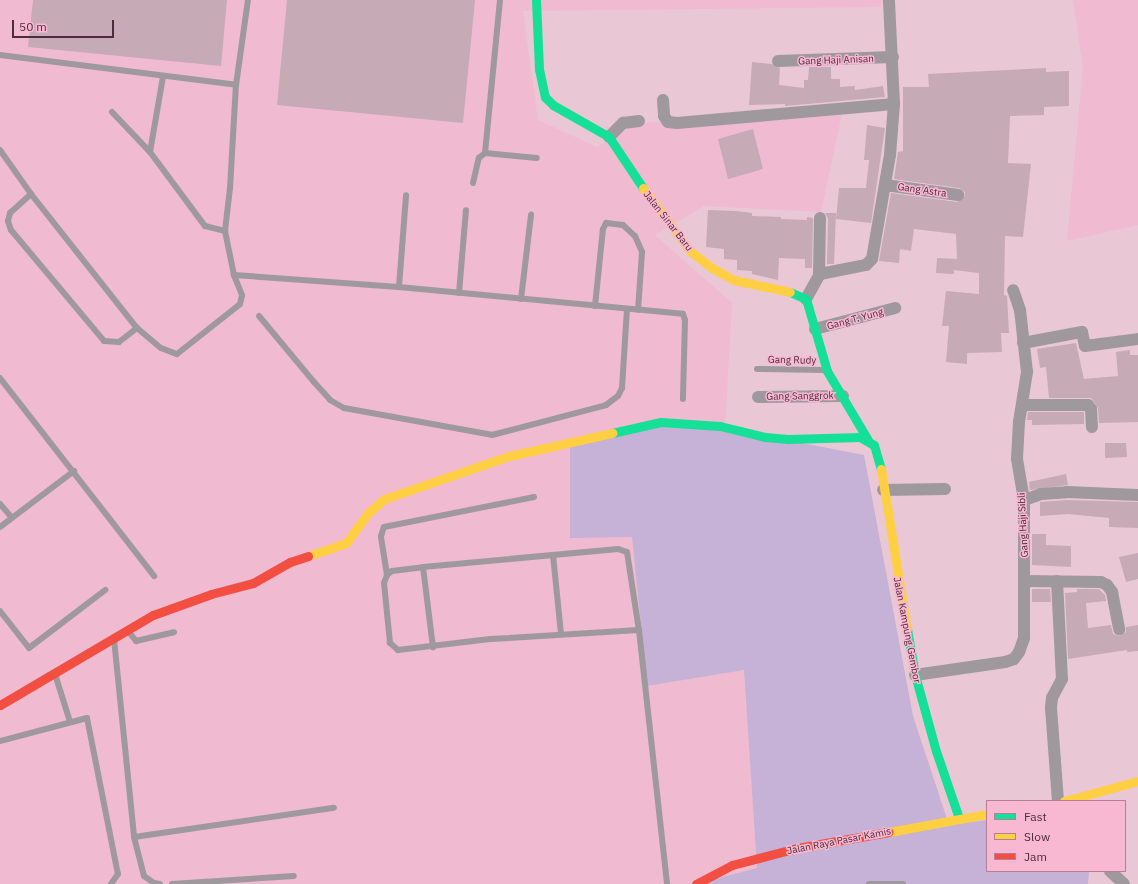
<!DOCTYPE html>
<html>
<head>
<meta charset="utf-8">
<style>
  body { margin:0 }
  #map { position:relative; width:1138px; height:884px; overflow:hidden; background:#eac7d5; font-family:"IBM Plex Sans",sans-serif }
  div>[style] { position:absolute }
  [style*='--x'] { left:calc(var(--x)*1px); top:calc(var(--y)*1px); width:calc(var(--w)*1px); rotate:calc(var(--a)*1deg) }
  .built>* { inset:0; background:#f0bad0 }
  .green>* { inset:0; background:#c6b1d7 }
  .building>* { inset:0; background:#c6aab6 }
  .lane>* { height:6px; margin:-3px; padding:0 3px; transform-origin:3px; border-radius:3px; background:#9f999d }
  .street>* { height:12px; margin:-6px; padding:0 6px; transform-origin:6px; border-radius:6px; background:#9f999d }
  .fast>* { height:9px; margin:-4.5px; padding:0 4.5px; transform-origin:4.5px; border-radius:4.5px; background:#16e098 }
  .slow>* { height:9px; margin:-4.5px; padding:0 4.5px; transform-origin:4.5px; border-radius:4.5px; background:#ffcf43 }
  .jam>* { height:9px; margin:-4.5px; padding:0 4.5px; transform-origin:4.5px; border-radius:4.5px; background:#f24e42 }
  span { translate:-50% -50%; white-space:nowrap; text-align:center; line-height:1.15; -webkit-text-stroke:3px #f9b8d2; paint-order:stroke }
  .street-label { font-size:10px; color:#4c2c3a }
  .legend { position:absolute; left:986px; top:800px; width:140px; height:72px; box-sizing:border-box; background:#f9b8d2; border:1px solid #b48095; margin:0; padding:5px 7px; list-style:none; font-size:12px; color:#4c2c3a }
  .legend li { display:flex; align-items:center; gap:8px; height:20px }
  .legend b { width:20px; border:1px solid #b48095 }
  .scale { position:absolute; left:12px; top:20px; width:102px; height:18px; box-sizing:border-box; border:2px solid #4c2c3a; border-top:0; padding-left:5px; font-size:12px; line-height:14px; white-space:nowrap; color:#4c2c3a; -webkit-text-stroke:3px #f9b8d2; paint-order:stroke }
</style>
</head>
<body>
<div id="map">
  <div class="built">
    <i style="clip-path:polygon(0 0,881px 0,881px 7px,523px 11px,538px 120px,597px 147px,638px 123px,842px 114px,821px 212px,704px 206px,655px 235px,732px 303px,725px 428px,632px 537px,647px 686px,744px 670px,757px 868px,696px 884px,0 884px)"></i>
    <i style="clip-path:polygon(1073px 0,1138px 0,1138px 225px,1067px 241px,1083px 67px)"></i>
  </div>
  <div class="green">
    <i style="clip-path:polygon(643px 426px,725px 428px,864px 455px,913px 716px,949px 825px,987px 820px,987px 871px,1089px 871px,1088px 884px,696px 884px,757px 868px,744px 670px,647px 686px,632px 537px,570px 538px,570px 445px)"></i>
  </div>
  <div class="building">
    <i style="clip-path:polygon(33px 0,227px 0,221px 66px,28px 47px)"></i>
    <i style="clip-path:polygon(287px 0,475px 0,463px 123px,277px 105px)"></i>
    <i style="clip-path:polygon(752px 62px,771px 64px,780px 68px,779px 85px,804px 88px,804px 80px,808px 80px,809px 67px,831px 67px,831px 79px,840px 79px,840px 87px,855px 86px,855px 90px,883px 86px,885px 97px,785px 106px,785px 104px,749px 105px)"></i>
    <i style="clip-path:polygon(1046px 68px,1046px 72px,1069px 71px,1069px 106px,1044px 107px,1044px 115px,1010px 116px,1008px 163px,1031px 164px,1023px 237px,1005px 236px,1004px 295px,1007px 296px,1009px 333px,1001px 333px,1002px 352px,967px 353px,967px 364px,946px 362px,949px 326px,942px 326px,946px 291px,979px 294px,979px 273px,954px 270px,954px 274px,936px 273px,937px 258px,957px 259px,956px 234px,914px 229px,911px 251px,900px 249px,899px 263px,879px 261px,891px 193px,957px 202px,965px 196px,965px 192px,959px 188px,894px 179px,898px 152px,903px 151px,903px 87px,929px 87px,928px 74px)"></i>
    <i style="clip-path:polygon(867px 125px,885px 128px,871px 223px,836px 219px,839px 188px,866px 188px,869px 160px,864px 160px)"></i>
    <i style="clip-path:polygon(753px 129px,763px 169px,728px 179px,718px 139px)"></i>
    <i style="clip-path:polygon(708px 210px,736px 211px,752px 213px,752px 216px,781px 217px,781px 219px,807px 220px,807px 217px,813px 218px,812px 268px,805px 268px,805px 259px,779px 258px,778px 280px,752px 274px,752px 271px,737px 270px,737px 260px,724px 259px,724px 249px,706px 247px)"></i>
    <i style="clip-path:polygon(825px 213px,836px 213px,834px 264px,827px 264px,828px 218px)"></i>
    <i style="clip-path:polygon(1076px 343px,1084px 379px,1118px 376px,1116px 352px,1130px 350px,1130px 355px,1138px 355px,1138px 422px,1099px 423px,1098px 408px,1091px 398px,1049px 398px,1046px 367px,1040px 368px,1037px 349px)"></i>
    <i style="clip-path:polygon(1028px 412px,1084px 412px,1084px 424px,1032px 425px,1032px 420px,1027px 420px)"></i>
    <i style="clip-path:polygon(1105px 443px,1126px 443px,1127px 457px,1105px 458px)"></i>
    <i style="clip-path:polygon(1066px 474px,1068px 485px,1030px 490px,1029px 482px)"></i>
    <i style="clip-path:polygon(1067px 500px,1138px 502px,1138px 528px,1109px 527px,1109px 518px,1068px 514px,1040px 516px,1040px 502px)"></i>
    <i style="clip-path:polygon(1032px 534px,1046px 534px,1046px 545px,1071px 546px,1071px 567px,1032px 565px)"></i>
    <i style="clip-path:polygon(1138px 553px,1138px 579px,1126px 582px,1119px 557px)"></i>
    <i style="clip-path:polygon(1032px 589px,1050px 589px,1051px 602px,1032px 602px)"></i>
    <i style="clip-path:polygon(1077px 589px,1099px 589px,1105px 595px,1106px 601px,1086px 603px,1088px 628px,1111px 625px,1113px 634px,1120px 636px,1126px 632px,1126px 627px,1138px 625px,1138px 651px,1127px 652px,1127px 650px,1068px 659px,1065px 593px,1077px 592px)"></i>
  </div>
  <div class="lane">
    <i style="--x:0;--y:55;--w:238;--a:7.2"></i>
    <i style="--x:112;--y:112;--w:55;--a:46.5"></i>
    <i style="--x:150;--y:152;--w:92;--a:53.4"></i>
    <i style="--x:205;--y:226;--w:21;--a:14"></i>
    <i style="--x:0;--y:150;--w:54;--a:54.8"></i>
    <i style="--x:31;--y:194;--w:171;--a:51.7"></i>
    <i style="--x:137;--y:328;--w:31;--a:40"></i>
    <i style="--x:161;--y:348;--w:17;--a:21"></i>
    <i style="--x:177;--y:354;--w:80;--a:-38.4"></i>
    <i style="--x:240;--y:304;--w:9;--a:-77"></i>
    <i style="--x:242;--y:295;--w:22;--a:-112"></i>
    <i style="--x:234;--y:275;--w:45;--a:-101.6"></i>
    <i style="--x:225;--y:231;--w:43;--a:-83.4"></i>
    <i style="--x:230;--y:188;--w:103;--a:-86.7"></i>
    <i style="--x:236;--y:85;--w:86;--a:-82"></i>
    <i style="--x:150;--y:152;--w:76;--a:-80.2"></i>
    <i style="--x:485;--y:153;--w:154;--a:-84.4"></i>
    <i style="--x:473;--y:183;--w:26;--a:-77"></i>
    <i style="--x:479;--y:158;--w:8;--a:-40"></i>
    <i style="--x:485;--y:153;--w:52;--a:5.5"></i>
    <i style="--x:31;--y:194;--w:28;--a:138"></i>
    <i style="--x:10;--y:213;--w:8;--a:104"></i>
    <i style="--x:8;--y:221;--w:9;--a:72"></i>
    <i style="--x:11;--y:230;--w:145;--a:50"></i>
    <i style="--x:104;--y:341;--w:15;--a:4"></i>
    <i style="--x:119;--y:342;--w:23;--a:-38"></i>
    <i style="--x:234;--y:275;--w:165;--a:4.2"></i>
    <i style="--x:399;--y:287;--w:285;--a:5.4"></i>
    <i style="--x:683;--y:314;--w:6;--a:72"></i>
    <i style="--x:685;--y:320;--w:79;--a:91.5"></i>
    <i style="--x:399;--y:287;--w:92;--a:-85.6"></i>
    <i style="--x:459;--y:293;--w:83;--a:-85.2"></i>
    <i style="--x:521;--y:299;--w:85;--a:-83.2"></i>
    <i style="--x:595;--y:306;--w:77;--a:-84.1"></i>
    <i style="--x:603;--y:229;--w:7;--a:-63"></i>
    <i style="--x:606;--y:223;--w:17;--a:7"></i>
    <i style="--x:623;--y:225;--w:16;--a:43"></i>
    <i style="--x:635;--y:236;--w:17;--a:66"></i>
    <i style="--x:642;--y:252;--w:58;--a:93.9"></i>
    <i style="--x:259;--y:316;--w:86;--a:50.2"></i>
    <i style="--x:314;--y:382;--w:24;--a:48"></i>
    <i style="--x:330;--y:400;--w:16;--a:30"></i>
    <i style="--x:344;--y:408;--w:150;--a:10.3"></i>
    <i style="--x:492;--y:435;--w:118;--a:-14.7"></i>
    <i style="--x:606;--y:405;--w:15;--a:-37"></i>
    <i style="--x:618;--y:396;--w:9;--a:-63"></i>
    <i style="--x:622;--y:388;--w:79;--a:-86.4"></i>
    <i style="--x:757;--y:369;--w:68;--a:0.8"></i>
    <i style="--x:0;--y:378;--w:251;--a:52.1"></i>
    <i style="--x:0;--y:504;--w:18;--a:49"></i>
    <i style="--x:0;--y:527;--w:93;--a:-37.1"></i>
    <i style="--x:553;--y:555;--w:79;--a:84.2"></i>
    <i style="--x:423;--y:567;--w:81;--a:82.9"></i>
    <i style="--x:387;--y:575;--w:39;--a:-99"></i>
    <i style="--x:381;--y:536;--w:9;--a:-72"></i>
    <i style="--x:384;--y:527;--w:153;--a:-11.3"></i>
    <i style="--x:0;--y:611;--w:47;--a:51.9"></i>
    <i style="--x:29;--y:648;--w:96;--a:-37.3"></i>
    <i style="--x:639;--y:630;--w:149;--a:176.5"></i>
    <i style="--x:490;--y:639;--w:93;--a:173.2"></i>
    <i style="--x:398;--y:650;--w:11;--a:-139"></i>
    <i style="--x:390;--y:643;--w:60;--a:-95.7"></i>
    <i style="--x:384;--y:583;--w:9;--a:-69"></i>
    <i style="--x:387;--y:575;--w:6;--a:-39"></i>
    <i style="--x:392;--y:571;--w:31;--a:-7"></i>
    <i style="--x:423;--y:567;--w:196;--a:-5.3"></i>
    <i style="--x:618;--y:549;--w:9;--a:18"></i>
    <i style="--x:627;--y:552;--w:79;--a:81.3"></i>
    <i style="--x:639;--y:630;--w:256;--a:83.7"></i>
    <i style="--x:128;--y:631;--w:13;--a:51"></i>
    <i style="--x:136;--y:641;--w:39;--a:-13"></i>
    <i style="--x:114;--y:639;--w:199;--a:84.2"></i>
    <i style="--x:134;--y:837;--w:40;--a:75.6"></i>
    <i style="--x:144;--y:876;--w:12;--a:35"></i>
    <i style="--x:154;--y:883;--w:6;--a:9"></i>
    <i style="--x:55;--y:674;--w:50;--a:72.6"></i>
    <i style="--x:0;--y:741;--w:90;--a:-14.8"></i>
    <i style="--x:87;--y:718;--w:159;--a:78.8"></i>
    <i style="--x:118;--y:874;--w:12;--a:125"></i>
    <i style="--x:134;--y:837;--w:202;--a:-8.3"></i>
    <i style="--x:172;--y:884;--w:122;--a:-3.8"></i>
    <i style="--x:869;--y:884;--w:34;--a:0"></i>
  </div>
  <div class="street">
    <i style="--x:778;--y:61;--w:115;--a:-2"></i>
    <i style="--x:663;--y:100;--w:16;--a:86"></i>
    <i style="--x:664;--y:116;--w:7;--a:56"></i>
    <i style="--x:668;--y:122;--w:9;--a:6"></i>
    <i style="--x:677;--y:123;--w:218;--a:-5"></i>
    <i style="--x:609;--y:137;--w:20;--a:-45"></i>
    <i style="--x:623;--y:123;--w:16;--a:-7"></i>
    <i style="--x:885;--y:185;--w:74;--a:7.8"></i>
    <i style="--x:819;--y:275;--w:57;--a:-89"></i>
    <i style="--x:806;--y:299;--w:29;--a:-61"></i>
    <i style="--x:820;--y:274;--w:47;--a:-11.1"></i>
    <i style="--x:866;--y:265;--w:8;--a:-45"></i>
    <i style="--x:872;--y:259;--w:106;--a:-80.2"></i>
    <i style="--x:890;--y:155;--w:51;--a:-85.5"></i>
    <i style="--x:894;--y:104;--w:104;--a:-92.8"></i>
    <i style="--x:815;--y:329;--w:83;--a:-14.7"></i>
    <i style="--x:1023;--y:343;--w:60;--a:-10.6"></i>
    <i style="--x:1082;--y:332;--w:14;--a:78"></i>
    <i style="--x:1085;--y:346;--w:53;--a:-7.5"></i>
    <i style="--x:758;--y:397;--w:85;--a:-0.7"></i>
    <i style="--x:1023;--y:405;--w:65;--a:0"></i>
    <i style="--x:1088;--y:405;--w:5;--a:53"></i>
    <i style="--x:1091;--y:409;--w:18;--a:87"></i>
    <i style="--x:883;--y:490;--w:62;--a:-0.9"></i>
    <i style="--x:1024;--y:500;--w:18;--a:-19"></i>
    <i style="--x:1041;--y:494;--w:26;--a:-4"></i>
    <i style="--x:1067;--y:492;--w:71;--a:2.4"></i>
    <i style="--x:1026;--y:581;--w:75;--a:0.8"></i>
    <i style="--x:1101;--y:582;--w:7;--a:27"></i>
    <i style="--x:1107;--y:585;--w:9;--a:54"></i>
    <i style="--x:1112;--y:592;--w:38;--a:79"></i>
    <i style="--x:1057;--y:581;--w:98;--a:87.1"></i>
    <i style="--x:1062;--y:679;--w:21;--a:118"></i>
    <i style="--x:1052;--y:698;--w:10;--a:96"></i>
    <i style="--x:1051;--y:708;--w:93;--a:85.7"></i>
    <i style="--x:915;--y:675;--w:91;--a:-8.2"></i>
    <i style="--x:1005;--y:662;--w:9;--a:-18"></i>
    <i style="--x:1014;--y:659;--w:9;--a:-54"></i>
    <i style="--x:1019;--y:652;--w:15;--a:-70"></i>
    <i style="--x:1024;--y:638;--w:138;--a:-90"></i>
    <i style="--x:1024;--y:500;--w:42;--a:-99.7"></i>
    <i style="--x:1017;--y:459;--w:37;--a:-87"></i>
    <i style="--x:1019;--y:422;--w:51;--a:-80.9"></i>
    <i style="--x:1027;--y:372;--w:62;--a:-96.4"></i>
    <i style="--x:1020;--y:310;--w:21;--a:-109"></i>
    <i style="--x:1110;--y:871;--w:19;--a:43"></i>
  </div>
  <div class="fast">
    <i style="--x:536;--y:0;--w:69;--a:87.5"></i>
    <i style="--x:539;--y:69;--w:29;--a:78"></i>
    <i style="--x:545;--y:97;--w:11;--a:45"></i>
    <i style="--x:553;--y:105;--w:64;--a:29.7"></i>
    <i style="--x:609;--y:137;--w:61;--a:56.3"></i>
    <i style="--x:790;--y:292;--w:17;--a:24"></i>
    <i style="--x:806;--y:299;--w:75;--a:73.7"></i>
    <i style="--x:827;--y:371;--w:80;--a:59.3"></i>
    <i style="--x:612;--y:433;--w:50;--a:-12.7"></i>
    <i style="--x:661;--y:422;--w:59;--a:3.9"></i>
    <i style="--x:720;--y:426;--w:46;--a:13.7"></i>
    <i style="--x:765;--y:437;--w:23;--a:5"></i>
    <i style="--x:788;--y:439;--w:72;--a:-1.6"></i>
    <i style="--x:860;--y:437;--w:16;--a:30"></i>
    <i style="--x:874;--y:445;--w:25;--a:74"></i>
    <i style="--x:907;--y:629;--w:47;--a:80.1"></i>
    <i style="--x:915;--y:675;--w:79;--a:74.6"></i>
    <i style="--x:936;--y:751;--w:71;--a:71.1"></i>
  </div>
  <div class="slow">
    <i style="--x:643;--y:188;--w:79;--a:53.3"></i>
    <i style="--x:690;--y:251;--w:28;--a:38"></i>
    <i style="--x:712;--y:268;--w:25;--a:29"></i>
    <i style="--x:734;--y:280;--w:57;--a:12.1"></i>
    <i style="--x:881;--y:469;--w:162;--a:80.8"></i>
    <i style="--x:308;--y:556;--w:40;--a:-18.9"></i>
    <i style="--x:346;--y:543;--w:37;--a:-54"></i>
    <i style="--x:368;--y:513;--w:21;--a:-41"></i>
    <i style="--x:384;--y:499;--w:132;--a:-19"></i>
    <i style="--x:509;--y:456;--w:106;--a:-12.6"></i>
    <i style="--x:1064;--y:801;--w:77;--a:-15.1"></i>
    <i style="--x:889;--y:832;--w:100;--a:-10.4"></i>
  </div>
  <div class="jam">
    <i style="--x:0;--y:705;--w:178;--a:-30.5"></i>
    <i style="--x:153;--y:615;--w:62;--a:-19.9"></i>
    <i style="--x:211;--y:594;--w:43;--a:-14.7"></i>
    <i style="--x:253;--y:583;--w:43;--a:-29.6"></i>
    <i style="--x:290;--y:562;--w:19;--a:-18"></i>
    <i style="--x:696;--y:884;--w:41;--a:-27.8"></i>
    <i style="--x:732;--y:865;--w:67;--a:-14.7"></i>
    <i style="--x:797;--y:848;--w:93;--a:-9.9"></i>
  </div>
  <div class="street-label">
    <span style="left:836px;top:60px;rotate:-2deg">Gang Haji Anisan</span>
    <span style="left:922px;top:190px;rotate:8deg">Gang Astra</span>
    <span style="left:668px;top:221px;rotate:52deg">Jalan Sinar Baru</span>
    <span style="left:855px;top:319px;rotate:-15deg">Gang T. Yung</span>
    <span style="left:792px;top:360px;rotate:1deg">Gang Rudy</span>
    <span style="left:800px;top:396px;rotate:-1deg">Gang Sanggrok</span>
    <span style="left:1023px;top:525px;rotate:-93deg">Gang Haji Sibli</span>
    <span style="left:907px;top:630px;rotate:79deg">Jalan Kampung Gembor</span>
    <span style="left:839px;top:841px;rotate:-11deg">Jalan Raya Pasar Kamis</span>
  </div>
  <ul class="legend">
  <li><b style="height:5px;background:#16e098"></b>Fast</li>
  <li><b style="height:5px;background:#ffcf43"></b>Slow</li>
  <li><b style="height:5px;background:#f24e42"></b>Jam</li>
  </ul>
  <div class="scale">50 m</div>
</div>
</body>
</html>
